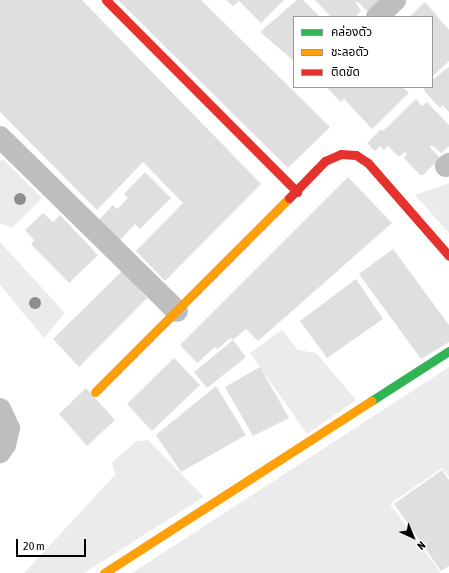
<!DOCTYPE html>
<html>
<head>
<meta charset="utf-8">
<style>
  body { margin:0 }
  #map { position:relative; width:449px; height:573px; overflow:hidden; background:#fff; font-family:"Asap Condensed","Noto Sans Thai",sans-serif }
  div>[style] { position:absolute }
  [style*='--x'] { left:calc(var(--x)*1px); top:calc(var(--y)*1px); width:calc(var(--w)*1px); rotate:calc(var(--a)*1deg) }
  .green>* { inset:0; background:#ebebeb }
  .building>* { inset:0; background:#dfdfdf }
  .street>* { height:22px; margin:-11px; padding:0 11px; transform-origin:11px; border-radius:11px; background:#bebebe }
  .fast>* { height:9px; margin:-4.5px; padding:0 4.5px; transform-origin:4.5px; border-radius:4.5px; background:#30b455 }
  .slow>* { height:9px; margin:-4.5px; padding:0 4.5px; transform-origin:4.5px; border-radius:4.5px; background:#ff9f0a }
  .jam>* { height:9px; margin:-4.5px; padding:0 4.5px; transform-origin:4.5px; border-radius:4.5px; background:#e5322d }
  .trees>* { width:12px; height:12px; margin:-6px; border-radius:50%; background:#8e8e8e }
  span { translate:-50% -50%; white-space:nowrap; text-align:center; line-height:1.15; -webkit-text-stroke:3.5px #fff; paint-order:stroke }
  .legend { position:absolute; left:293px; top:16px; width:140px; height:72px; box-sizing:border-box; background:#fff; border:1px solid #999; margin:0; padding:5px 7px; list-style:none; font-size:12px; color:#000 }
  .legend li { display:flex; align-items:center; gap:8px; height:20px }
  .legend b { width:20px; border:1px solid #999 }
  .north { position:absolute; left:393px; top:517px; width:40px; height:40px; -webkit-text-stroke:3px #fff; paint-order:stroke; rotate:136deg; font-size:11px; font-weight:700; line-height:16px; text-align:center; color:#000 }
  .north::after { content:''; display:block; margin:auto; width:14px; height:18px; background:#000; clip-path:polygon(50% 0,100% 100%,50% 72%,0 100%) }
  .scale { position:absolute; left:16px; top:539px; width:70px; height:18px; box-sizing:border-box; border:2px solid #000; border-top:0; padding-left:5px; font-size:12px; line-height:14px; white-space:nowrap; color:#000; -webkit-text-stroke:3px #fff; paint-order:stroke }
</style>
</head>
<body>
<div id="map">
  <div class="green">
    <i style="clip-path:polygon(3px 159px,42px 198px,12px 228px,0 223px,0 161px)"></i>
    <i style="clip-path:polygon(449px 183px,449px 233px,415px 195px)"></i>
    <i style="clip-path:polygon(0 242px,65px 313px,44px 338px,0 285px)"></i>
    <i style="clip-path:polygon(282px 330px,298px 350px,316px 353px,356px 400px,307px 434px,250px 353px)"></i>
    <i style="clip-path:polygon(449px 367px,449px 477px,442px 468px,390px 504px,441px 573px,132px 573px)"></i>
    <i style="clip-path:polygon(148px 440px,204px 497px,84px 573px,24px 573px,115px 475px,112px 462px,137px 441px)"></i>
  </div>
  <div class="building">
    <i style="clip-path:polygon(0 0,82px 0,261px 184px,165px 281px,136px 251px,183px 203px,143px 162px,97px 210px,0 112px)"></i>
    <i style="clip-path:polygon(118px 0,201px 0,330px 127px,288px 168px)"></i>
    <i style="clip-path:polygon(226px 0,284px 0,261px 23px,239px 1px,233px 6px)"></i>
    <i style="clip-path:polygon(297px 0,303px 0,320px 17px,294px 17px,294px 61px,260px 32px)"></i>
    <i style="clip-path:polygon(315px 0,380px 0,368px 12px,357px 1px,356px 3px,361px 11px,355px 17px,331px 17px)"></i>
    <i style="clip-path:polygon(425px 2px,449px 30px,449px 61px,432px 77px,432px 17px,409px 17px)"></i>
    <i style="clip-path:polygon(449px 67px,449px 112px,442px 105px,440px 108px,425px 92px,424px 88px,432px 87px,432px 80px)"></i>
    <i style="clip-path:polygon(330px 87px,403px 87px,409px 93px,372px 129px,344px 99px,341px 102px,328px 89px)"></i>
    <i style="clip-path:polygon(416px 99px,422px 106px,427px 102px,449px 125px,449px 146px,441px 153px,432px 145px,430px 147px,440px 158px,423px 175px,420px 175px,404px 158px,407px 154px,405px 152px,399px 157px,388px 146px,384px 150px,380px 146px,375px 151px,367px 143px,381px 129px,383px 131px)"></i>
    <i style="clip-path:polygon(145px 172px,171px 198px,140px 229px,135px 224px,119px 241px,99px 220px,113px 205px,117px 209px,128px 198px,124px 194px)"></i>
    <i style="clip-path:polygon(348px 177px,392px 223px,258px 341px,246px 329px,233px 340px,230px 338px,218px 349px,215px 347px,197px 363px,180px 345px)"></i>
    <i style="clip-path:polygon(43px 213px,53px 222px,60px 215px,98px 255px,69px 283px,31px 244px,34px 240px,25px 230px)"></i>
    <i style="clip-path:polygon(393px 249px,449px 325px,449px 342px,421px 359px,359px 274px)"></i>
    <i style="clip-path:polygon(122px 271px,147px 298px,79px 367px,53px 339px)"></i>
    <i style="clip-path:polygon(356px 279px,383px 319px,327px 358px,300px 321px)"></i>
    <i style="clip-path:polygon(233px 340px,246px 357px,207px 388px,194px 372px)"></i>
    <i style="clip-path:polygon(174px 358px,200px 385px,152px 431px,127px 404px)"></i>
    <i style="clip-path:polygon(260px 367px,289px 418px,253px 436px,225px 387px)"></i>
    <i style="clip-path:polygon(216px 386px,246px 435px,181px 472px,156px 435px)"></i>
    <i style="clip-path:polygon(86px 388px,115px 420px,87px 446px,59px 414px)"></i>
    <i style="clip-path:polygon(442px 470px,449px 480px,449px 566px,441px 571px,394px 504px)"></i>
  </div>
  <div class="street">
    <i style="--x:377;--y:17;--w:25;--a:-43"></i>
    <i style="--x:0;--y:137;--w:248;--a:44.5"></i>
    <i style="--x:446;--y:166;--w:4;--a:-34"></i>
    <i style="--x:0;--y:409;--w:21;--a:65"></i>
    <i style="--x:9;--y:428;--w:17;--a:103"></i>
    <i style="--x:5;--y:445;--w:9;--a:126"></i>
  </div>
  <div class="fast">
    <i style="--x:371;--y:401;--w:93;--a:-32.7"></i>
  </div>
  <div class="slow">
    <i style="--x:95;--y:392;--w:274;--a:-45"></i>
    <i style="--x:104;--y:573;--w:318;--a:-32.8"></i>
  </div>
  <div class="jam">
    <i style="--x:106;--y:0;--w:271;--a:45.1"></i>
    <i style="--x:289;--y:198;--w:52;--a:-45.8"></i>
    <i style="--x:325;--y:161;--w:17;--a:-24"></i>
    <i style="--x:341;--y:154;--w:15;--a:4"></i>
    <i style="--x:356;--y:155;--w:14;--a:34"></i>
    <i style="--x:368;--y:163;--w:123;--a:48.9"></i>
  </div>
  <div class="trees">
    <i style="left:20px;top:199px"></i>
    <i style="left:35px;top:303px"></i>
  </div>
  <ul class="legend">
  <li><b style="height:5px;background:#30b455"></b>คล่องตัว</li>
  <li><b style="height:5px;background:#ff9f0a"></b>ชะลอตัว</li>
  <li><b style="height:5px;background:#e5322d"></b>ติดขัด</li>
  </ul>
  <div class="north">N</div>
  <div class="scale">20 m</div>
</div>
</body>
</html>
